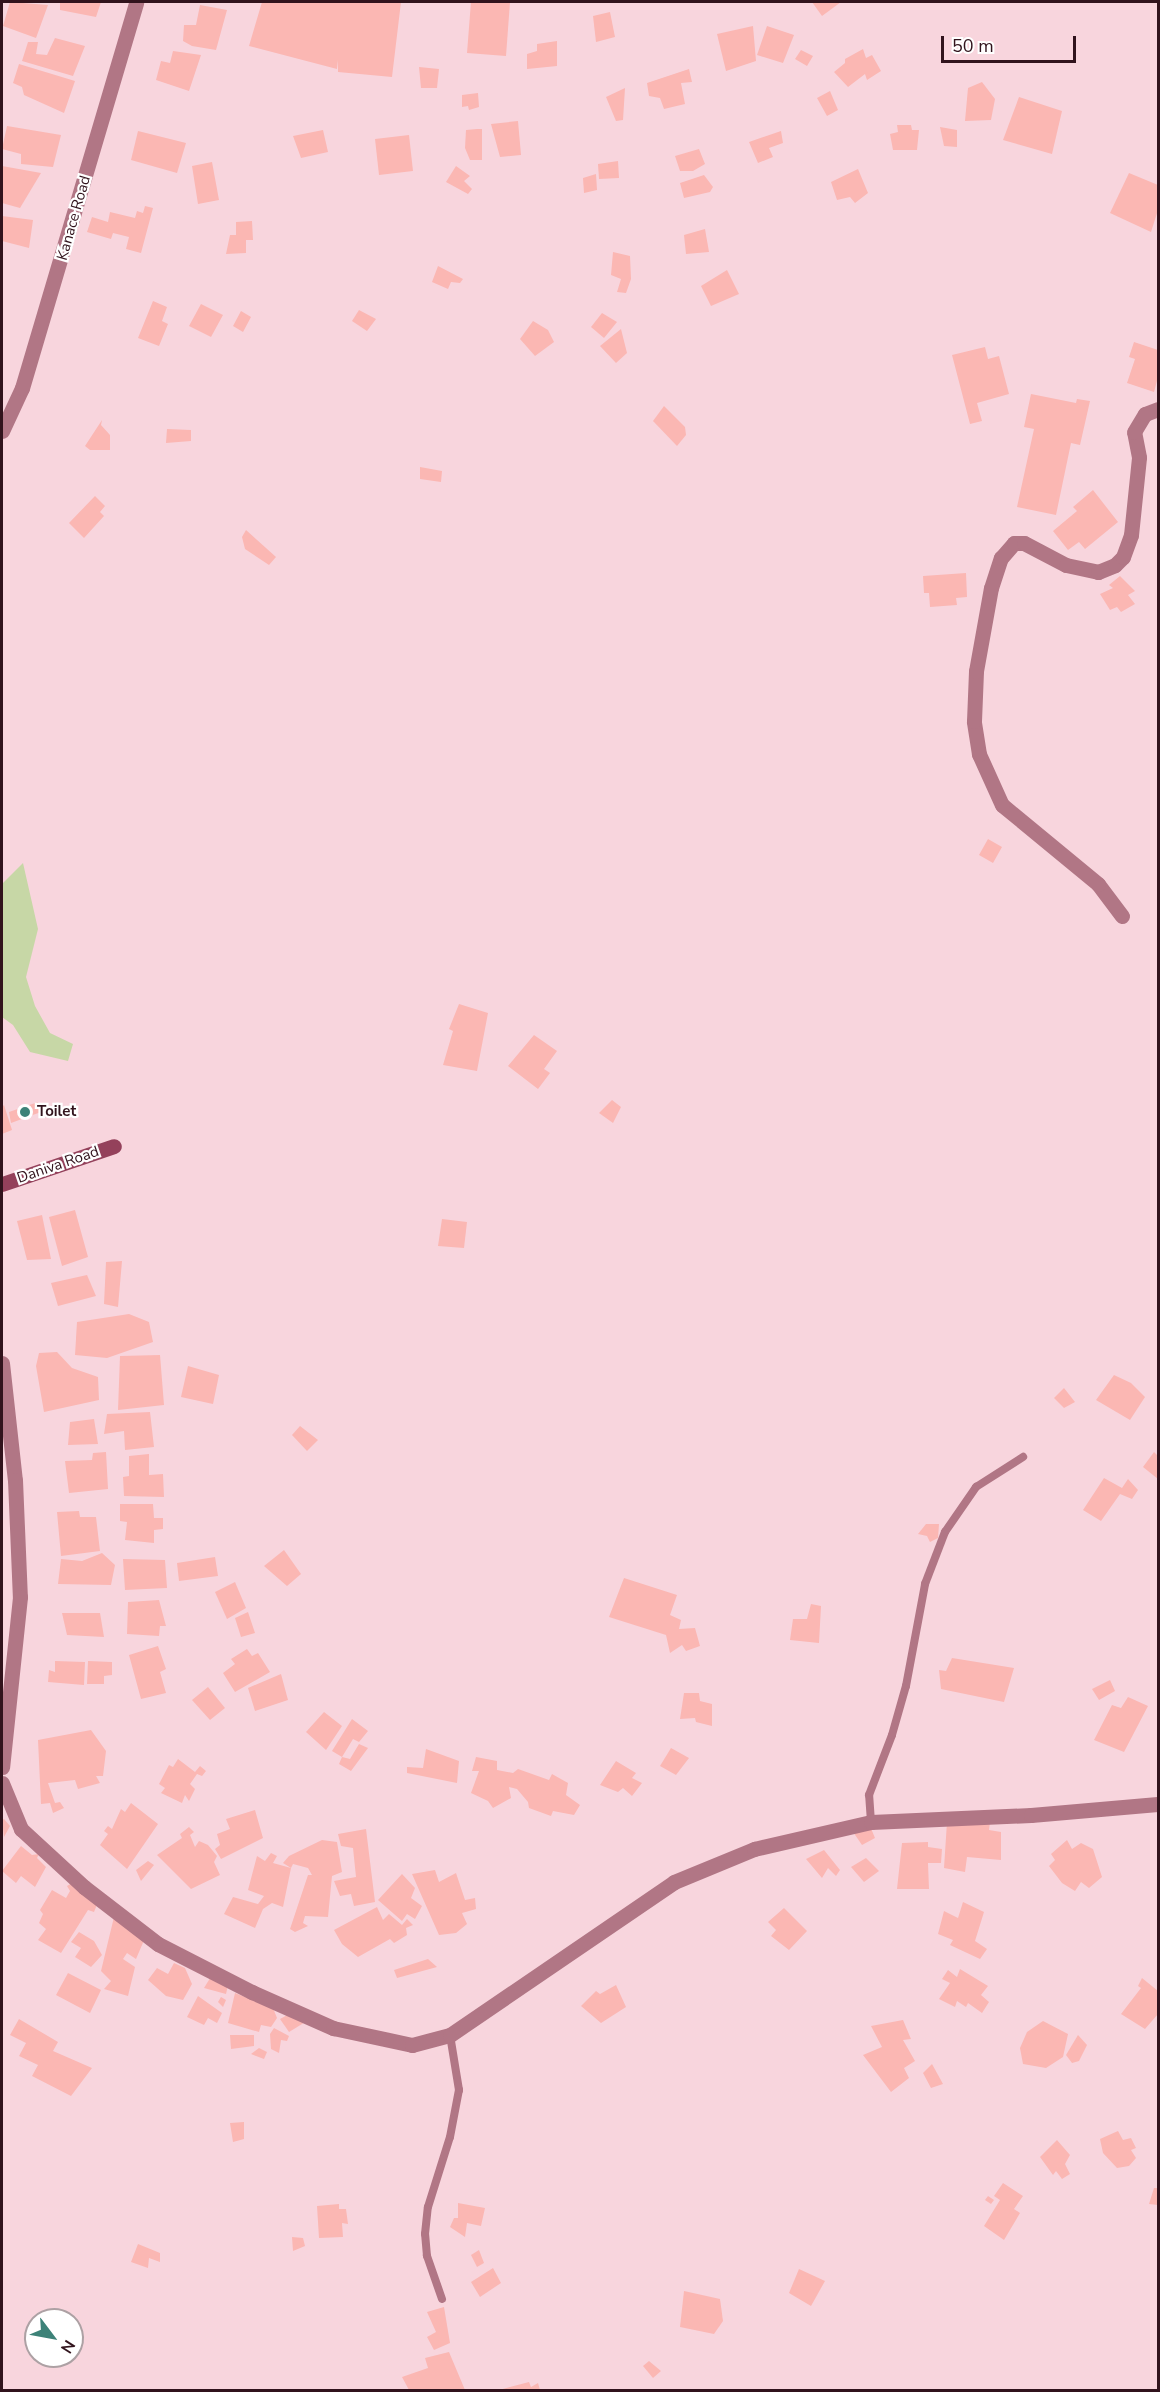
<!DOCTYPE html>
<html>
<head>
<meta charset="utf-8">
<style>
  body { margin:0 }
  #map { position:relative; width:1160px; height:2392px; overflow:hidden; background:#f8d5dd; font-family:"Nunito Sans",sans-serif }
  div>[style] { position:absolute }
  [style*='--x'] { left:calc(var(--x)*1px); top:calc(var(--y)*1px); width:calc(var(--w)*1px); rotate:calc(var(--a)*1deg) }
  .green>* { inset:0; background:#c7d7a6 }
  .building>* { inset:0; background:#fbb7b3 }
  .service>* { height:8px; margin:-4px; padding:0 4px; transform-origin:4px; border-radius:4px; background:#b17685 }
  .minor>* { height:15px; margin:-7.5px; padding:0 7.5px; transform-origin:7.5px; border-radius:7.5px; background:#b17685 }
  .tertiary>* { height:15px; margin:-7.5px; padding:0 7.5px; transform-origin:7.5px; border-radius:7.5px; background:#b17685 }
  .secondary>* { height:15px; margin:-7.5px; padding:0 7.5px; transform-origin:7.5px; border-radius:7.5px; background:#94415b }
  .dots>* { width:16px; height:16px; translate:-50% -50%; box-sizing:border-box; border:3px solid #fff; border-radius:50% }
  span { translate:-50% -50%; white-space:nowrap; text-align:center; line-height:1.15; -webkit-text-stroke:4.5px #fff; paint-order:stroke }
  .street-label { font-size:15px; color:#31131c }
  .poi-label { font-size:15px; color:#31131c; font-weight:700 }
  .left { translate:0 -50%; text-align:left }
  .frame { position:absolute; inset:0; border:3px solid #31131c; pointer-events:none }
  .north { position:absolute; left:24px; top:2308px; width:60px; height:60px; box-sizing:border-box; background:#fff; border:2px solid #ada1a4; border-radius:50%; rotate:122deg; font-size:16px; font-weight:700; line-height:24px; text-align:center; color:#31131c }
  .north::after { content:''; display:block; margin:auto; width:21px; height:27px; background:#3d8278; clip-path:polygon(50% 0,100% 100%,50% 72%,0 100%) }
  .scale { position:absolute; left:941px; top:36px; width:135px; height:27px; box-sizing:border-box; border:3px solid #31131c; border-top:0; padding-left:8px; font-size:18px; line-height:21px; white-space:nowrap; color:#31131c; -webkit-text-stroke:4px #fff; paint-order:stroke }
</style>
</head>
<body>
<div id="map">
  <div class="green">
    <i style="clip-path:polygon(23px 863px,38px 929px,26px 977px,35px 1006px,50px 1033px,73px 1044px,68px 1061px,30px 1052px,13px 1025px,2px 1017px,2px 884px)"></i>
  </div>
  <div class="building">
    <i style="clip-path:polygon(10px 2px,48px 5px,36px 38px,3px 26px)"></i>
    <i style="clip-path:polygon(60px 2px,101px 2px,96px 17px,60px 10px)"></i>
    <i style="clip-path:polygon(262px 2px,401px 2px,392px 77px,338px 72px,338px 60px,337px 69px,249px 46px)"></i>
    <i style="clip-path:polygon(471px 2px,510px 2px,506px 56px,467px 53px)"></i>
    <i style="clip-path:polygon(812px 2px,841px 2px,822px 16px)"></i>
    <i style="clip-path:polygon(200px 5px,227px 10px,216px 50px,192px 46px,183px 41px,184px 25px,196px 25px)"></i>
    <i style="clip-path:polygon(610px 12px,615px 37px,596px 42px,593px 16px)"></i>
    <i style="clip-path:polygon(753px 26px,756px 61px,726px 71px,717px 34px)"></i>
    <i style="clip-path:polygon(767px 26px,794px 35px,783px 63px,757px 55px)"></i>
    <i style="clip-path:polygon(55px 38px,85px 46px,73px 76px,22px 61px,28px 42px,38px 42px,36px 54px,47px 55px)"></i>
    <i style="clip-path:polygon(557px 41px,557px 66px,527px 69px,527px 54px,537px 51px,537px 44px)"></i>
    <i style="clip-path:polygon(863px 49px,866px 58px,872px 55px,881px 71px,867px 80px,865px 74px,848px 87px,834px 72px,845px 63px,845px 59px)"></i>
    <i style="clip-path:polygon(801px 50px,813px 56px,807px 66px,795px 59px)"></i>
    <i style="clip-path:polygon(173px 51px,201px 55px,189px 91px,156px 80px,161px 61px,170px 63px)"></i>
    <i style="clip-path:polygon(19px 64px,75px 81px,64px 113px,24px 95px,22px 87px,13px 83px)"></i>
    <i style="clip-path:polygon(419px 67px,439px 69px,437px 88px,421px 88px)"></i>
    <i style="clip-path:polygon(689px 69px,692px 82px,681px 83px,685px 104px,664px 109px,660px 98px,649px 96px,647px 83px)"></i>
    <i style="clip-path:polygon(982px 82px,995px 99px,991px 120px,965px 121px,968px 88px)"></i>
    <i style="clip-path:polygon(625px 88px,623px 120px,616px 121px,606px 97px)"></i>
    <i style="clip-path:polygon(830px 91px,838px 110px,827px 116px,817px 98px)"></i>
    <i style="clip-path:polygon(478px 93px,479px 107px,469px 110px,468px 106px,462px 107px,462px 95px)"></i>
    <i style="clip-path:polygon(1019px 97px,1062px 111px,1052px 154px,1003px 140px)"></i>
    <i style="clip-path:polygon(518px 121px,521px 155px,500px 157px,491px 124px)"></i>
    <i style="clip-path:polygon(897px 125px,911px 125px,912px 130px,919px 130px,917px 150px,893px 150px,890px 134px,898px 132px)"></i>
    <i style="clip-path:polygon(7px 126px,61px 135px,53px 167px,21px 164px,21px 154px,2px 149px)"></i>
    <i style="clip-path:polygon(940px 127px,957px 130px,957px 147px,944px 146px)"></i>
    <i style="clip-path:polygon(477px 129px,482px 129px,482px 160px,470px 160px,465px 148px,466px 130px)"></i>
    <i style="clip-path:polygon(323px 130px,328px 152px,301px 158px,293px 136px)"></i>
    <i style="clip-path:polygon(138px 131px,186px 143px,177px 173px,131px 160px)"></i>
    <i style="clip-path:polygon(781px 131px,783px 143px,769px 148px,773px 157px,758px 163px,749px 142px)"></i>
    <i style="clip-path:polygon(409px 135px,413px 171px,379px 175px,375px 139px)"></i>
    <i style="clip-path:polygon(699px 149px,705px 164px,693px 171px,680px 171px,675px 156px)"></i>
    <i style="clip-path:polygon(618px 161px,619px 178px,599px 179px,598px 164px)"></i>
    <i style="clip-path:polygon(212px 162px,219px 200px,198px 204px,192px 166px)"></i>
    <i style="clip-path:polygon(2px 166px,41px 173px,20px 208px,2px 203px)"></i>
    <i style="clip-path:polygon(456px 166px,470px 176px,464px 181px,472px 189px,468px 194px,446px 182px)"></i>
    <i style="clip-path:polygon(858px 169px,868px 193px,855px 203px,850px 197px,837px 200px,831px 182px)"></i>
    <i style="clip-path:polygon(1129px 173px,1158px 185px,1158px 210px,1151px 232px,1110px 213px)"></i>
    <i style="clip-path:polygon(596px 174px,597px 190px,584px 193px,583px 178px)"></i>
    <i style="clip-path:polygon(704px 175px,713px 187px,710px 192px,684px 198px,680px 183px)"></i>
    <i style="clip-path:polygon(145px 206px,153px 208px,141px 253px,126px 249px,129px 237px,113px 233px,111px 239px,87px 232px,92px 217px,108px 222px,110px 212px,135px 218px,137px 211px,143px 213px)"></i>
    <i style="clip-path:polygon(2px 216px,33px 220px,29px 248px,2px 241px)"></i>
    <i style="clip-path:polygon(252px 221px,253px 240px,246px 240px,246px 253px,226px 254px,230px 235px,236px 235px,236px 222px)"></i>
    <i style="clip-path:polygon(705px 229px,709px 252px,686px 254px,684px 235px)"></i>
    <i style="clip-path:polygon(613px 252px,630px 256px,631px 279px,626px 293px,617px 292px,621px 279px,611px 275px)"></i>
    <i style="clip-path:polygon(438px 266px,463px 279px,460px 283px,451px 282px,448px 289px,432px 282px)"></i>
    <i style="clip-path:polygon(727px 270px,739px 294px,711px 306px,701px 286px)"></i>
    <i style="clip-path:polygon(153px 301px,167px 307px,162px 321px,168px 324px,159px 346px,138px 338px)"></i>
    <i style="clip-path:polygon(201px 304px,223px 315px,211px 337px,189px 326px)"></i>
    <i style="clip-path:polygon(359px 310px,376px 319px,367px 331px,352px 321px)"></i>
    <i style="clip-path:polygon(241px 311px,251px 317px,243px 332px,233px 326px)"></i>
    <i style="clip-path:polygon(602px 313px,617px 322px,604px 338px,591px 327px)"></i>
    <i style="clip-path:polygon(533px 321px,548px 330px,554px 342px,535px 356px,520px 339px)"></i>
    <i style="clip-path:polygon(621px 329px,627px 353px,616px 363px,600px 346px)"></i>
    <i style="clip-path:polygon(1134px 342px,1158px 350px,1158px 377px,1154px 392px,1127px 383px,1135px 359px,1129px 357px)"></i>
    <i style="clip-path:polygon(985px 347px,988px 359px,999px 356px,1009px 394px,977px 403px,982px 421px,970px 424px,952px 355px)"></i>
    <i style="clip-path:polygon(1031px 394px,1076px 403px,1077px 399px,1090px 401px,1080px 445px,1071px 443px,1056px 515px,1017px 507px,1034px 429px,1024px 427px)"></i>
    <i style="clip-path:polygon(664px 406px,685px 427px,686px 435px,677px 446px,653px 421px)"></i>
    <i style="clip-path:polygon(102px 420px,101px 425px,110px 435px,110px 450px,90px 450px,85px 446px)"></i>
    <i style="clip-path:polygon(167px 429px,191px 430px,191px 441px,166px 443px)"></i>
    <i style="clip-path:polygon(420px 467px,442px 471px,441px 482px,420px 479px)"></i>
    <i style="clip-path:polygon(1093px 490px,1118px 522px,1085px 549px,1079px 542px,1068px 550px,1053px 531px,1077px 511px,1073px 507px)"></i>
    <i style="clip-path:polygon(95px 496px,105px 506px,100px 512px,104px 516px,84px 538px,69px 523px)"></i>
    <i style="clip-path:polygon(246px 530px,276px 557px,269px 565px,245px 549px,242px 537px)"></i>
    <i style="clip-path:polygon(966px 573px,967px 597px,956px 598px,957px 605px,930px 607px,929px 593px,924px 593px,923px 576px)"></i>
    <i style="clip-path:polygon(1120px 576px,1135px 591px,1128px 595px,1135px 604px,1121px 612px,1117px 607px,1110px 610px,1100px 594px,1113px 588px,1109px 585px)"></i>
    <i style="clip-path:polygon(988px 839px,1002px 847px,993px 863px,979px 855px)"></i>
    <i style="clip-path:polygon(459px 1004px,488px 1013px,477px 1071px,443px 1065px,453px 1031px,449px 1029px)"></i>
    <i style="clip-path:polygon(534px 1035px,557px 1051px,544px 1069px,550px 1073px,538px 1089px,508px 1066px)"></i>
    <i style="clip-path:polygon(612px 1100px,621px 1107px,613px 1123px,599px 1113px)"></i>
    <i style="clip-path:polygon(38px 1102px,41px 1112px,11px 1123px,9px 1112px)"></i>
    <i style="clip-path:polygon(4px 1105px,12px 1130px,2px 1134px,2px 1107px)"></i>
    <i style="clip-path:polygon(75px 1210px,88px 1257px,62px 1266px,49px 1217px)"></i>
    <i style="clip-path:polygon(42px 1215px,51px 1259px,27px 1260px,17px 1221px)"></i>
    <i style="clip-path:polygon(442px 1219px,467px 1222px,464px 1248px,438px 1246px)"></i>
    <i style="clip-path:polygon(122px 1261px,118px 1307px,104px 1304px,106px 1262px)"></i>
    <i style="clip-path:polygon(87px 1275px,96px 1296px,58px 1306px,51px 1283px)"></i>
    <i style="clip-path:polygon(129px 1314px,149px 1322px,153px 1342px,107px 1358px,75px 1355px,77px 1322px)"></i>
    <i style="clip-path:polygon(57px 1352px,72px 1368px,98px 1377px,99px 1400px,44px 1412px,36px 1366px,39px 1353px)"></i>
    <i style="clip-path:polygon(160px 1355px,164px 1405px,118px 1410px,120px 1356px)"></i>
    <i style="clip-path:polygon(188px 1366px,219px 1375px,213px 1404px,181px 1397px)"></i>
    <i style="clip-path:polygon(1114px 1375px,1131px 1383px,1145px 1397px,1130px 1420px,1096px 1400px)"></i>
    <i style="clip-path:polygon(1064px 1388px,1075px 1402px,1064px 1408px,1054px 1398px)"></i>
    <i style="clip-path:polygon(150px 1412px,154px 1447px,125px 1450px,124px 1431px,104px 1434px,107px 1414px)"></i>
    <i style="clip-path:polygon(94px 1419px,98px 1444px,68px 1445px,70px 1422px)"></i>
    <i style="clip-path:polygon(300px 1426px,318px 1440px,307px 1451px,292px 1435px)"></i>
    <i style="clip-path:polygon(106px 1452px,108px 1489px,69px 1493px,65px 1461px,92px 1460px,93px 1453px)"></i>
    <i style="clip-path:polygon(1154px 1452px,1158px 1456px,1158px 1479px,1143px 1467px)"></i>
    <i style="clip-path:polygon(149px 1454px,149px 1475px,163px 1474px,164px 1497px,124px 1496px,123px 1477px,129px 1476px,129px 1456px)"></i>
    <i style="clip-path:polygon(1104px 1478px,1122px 1488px,1128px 1479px,1138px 1490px,1132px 1499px,1120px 1494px,1101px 1521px,1083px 1510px)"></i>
    <i style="clip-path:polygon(120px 1504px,153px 1504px,154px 1518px,163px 1518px,163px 1529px,154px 1530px,154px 1543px,125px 1540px,127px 1522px,120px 1521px)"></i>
    <i style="clip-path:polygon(79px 1511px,80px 1517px,96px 1517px,100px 1551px,61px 1556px,57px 1512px)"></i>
    <i style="clip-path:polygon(926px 1524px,939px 1524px,938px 1538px,930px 1542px,927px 1536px,918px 1534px)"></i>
    <i style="clip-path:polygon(284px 1550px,301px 1574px,287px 1586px,264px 1566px)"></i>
    <i style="clip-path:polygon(102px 1553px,115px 1565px,111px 1585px,58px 1584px,61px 1559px,82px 1561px)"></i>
    <i style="clip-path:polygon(215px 1557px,218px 1576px,179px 1581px,177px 1563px)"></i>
    <i style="clip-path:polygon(123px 1559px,165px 1560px,167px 1588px,125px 1590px)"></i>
    <i style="clip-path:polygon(624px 1578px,677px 1595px,670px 1615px,681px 1620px,679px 1629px,695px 1628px,700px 1646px,686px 1651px,682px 1645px,670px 1653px,666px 1635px,609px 1617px)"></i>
    <i style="clip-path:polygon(235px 1582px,246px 1608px,227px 1619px,215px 1592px)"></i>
    <i style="clip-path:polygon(159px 1600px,166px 1626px,160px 1626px,159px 1636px,127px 1634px,128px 1602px)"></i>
    <i style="clip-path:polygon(811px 1604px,821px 1606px,819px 1643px,790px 1640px,793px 1619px,807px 1619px)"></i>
    <i style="clip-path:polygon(248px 1612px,255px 1633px,241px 1637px,235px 1618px)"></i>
    <i style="clip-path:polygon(62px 1613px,100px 1613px,104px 1637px,67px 1635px)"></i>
    <i style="clip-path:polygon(158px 1646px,166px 1669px,160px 1672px,166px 1693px,141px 1699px,129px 1655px)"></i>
    <i style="clip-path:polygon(247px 1649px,252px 1656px,258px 1653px,270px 1672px,235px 1692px,223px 1673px,235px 1664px,231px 1659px)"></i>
    <i style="clip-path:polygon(952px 1658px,1014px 1668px,1004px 1702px,941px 1689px,939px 1670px,946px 1671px)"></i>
    <i style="clip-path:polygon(55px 1661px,85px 1662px,84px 1685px,48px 1682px,49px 1670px,55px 1672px)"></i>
    <i style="clip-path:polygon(88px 1661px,112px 1662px,112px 1675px,104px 1676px,104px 1684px,87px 1684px)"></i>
    <i style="clip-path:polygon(281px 1674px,288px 1700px,255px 1711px,248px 1688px)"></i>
    <i style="clip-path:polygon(1110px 1680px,1115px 1691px,1099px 1700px,1092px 1689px)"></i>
    <i style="clip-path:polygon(208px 1687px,225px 1708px,210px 1720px,192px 1700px)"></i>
    <i style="clip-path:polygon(684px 1693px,699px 1693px,700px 1701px,712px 1704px,712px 1726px,696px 1722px,695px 1718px,680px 1719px)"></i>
    <i style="clip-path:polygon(1128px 1697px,1148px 1706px,1124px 1752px,1094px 1740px,1112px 1705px,1121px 1708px)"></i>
    <i style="clip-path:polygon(324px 1712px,342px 1726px,326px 1750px,306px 1732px)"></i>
    <i style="clip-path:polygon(352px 1719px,368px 1731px,359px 1742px,353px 1739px,342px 1757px,350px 1759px,359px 1744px,368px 1748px,351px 1771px,339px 1764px,342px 1757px,332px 1751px)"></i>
    <i style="clip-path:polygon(91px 1730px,106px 1751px,103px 1776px,96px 1776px,100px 1783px,78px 1789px,75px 1780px,48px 1783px,55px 1803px,60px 1802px,64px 1808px,53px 1813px,50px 1803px,41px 1804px,38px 1740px)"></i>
    <i style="clip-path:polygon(671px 1748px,689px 1758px,676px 1775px,660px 1766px)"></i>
    <i style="clip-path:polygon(426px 1749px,459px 1761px,457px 1783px,407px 1773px,407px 1767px,423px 1768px)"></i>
    <i style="clip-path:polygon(476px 1757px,497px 1761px,497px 1770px,513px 1773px,518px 1769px,549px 1780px,552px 1774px,568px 1783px,566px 1795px,580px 1805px,574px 1815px,553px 1811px,551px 1816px,529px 1808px,528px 1802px,517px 1789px,509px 1787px,511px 1798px,493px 1808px,488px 1801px,471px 1793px,479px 1771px,472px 1771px)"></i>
    <i style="clip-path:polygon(178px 1759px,195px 1772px,200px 1766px,206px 1771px,202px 1776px,197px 1774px,190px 1784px,195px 1789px,189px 1801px,185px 1795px,182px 1803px,161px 1793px,165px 1788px,159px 1784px,169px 1765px,173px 1767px)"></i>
    <i style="clip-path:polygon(616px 1761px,636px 1773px,632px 1778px,642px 1783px,632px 1796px,623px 1788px,618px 1792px,600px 1785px)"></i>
    <i style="clip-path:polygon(131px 1803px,158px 1824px,127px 1869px,100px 1845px,108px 1834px,104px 1831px,108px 1826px,112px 1829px,121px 1809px,125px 1812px)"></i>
    <i style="clip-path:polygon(255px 1810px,263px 1838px,221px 1859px,215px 1849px,220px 1845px,217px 1834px,230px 1829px,226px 1819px)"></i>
    <i style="clip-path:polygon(4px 1819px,10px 1826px,4px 1837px,2px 1820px)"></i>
    <i style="clip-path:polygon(947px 1822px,990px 1822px,989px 1830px,1001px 1832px,1001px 1860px,967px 1857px,965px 1872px,944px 1868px)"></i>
    <i style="clip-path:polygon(870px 1826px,875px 1838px,862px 1845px,851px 1829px)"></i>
    <i style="clip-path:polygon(189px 1827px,194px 1832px,190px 1835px,195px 1847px,199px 1841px,208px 1845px,217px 1856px,214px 1862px,220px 1875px,191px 1889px,157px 1855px,182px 1838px,180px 1834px)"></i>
    <i style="clip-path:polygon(366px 1829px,375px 1902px,354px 1906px,351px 1894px,340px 1896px,334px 1881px,356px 1877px,353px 1848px,341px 1846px,338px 1834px)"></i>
    <i style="clip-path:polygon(322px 1840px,337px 1842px,342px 1872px,332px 1876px,328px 1917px,305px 1916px,303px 1923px,308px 1926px,295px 1932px,290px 1929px,308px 1875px,312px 1875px,308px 1868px,293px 1864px,291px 1868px,283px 1863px,289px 1856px)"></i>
    <i style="clip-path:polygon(1067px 1840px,1072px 1849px,1081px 1843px,1093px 1849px,1102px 1877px,1089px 1888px,1081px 1882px,1075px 1891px,1062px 1883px,1049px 1866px,1055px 1860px,1051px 1854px)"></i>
    <i style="clip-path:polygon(928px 1842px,928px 1847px,942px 1849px,941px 1863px,928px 1863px,929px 1889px,897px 1889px,902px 1843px)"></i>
    <i style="clip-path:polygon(21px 1846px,32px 1855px,39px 1854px,37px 1858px,46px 1867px,35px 1887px,21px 1876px,16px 1883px,2px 1871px)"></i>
    <i style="clip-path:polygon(824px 1850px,840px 1870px,836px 1876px,828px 1868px,822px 1878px,806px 1859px)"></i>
    <i style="clip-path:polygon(271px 1853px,277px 1856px,273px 1863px,291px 1868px,283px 1907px,272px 1903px,263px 1909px,255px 1928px,224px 1914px,233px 1897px,258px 1904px,264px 1896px,248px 1890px,257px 1856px,265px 1861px)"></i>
    <i style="clip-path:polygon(866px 1858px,879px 1871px,864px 1882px,851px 1867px)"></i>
    <i style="clip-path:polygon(148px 1861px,154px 1865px,141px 1881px,136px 1870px)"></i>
    <i style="clip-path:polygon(435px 1870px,439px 1882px,456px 1873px,465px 1900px,475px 1898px,476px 1909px,462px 1913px,467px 1924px,456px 1933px,439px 1935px,412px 1874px)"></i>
    <i style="clip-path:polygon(402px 1874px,415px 1888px,411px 1898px,422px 1906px,415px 1919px,407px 1914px,402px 1921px,378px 1900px)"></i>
    <i style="clip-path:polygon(72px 1883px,98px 1902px,94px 1912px,88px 1910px,61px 1953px,38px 1940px,46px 1929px,39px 1923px,43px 1914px,40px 1910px,52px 1890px,66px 1898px,70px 1891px,67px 1886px)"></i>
    <i style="clip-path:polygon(963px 1902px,984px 1912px,975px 1941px,987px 1949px,980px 1959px,950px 1945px,953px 1940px,938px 1934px,944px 1911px,958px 1918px)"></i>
    <i style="clip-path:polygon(377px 1907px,383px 1920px,389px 1914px,402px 1925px,407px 1919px,413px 1925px,406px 1928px,407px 1935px,394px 1943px,390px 1939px,358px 1957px,342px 1944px,334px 1930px)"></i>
    <i style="clip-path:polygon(784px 1908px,807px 1931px,789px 1950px,771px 1936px,776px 1930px,768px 1922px)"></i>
    <i style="clip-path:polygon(114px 1917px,145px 1938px,136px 1959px,127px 1953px,123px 1959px,135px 1967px,128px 1996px,104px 1989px,111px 1981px,101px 1971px)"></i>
    <i style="clip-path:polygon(79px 1932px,94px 1941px,102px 1955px,91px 1967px,75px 1957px,81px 1948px,71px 1942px)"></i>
    <i style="clip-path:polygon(428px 1959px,437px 1967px,397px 1978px,394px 1970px)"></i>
    <i style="clip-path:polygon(174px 1963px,185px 1968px,192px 1984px,183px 2000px,166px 1996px,148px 1980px,157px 1968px,168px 1974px)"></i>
    <i style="clip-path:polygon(960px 1969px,988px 1986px,981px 1995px,989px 2002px,982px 2013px,968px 2003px,966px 2007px,957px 2001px,955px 2007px,939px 1999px,950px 1983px,942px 1979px,948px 1970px,957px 1977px)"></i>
    <i style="clip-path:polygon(68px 1973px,101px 1990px,90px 2013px,56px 1995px)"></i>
    <i style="clip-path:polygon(212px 1975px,228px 1985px,226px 1994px,204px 1988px)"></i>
    <i style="clip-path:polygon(1142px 1978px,1158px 1991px,1158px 2014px,1145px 2029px,1121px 2014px,1141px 1988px,1138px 1986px)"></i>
    <i style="clip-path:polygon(616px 1985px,626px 2007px,601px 2023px,581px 2006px,596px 1991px,600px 1994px)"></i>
    <i style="clip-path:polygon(235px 1993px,273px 2008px,277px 2018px,271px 2027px,261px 2025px,259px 2032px,228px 2023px)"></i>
    <i style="clip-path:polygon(198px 1996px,222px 2013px,217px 2023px,208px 2018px,204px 2025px,187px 2017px)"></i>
    <i style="clip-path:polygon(221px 1997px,226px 2000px,223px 2007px,218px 2002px)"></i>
    <i style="clip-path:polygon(291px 2013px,307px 2021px,289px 2032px,280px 2019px)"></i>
    <i style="clip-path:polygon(19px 2019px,58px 2042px,53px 2051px,92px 2068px,71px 2096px,32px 2076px,38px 2065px,19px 2056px,26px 2043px,10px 2035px)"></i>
    <i style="clip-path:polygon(903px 2020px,911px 2039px,903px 2040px,915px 2061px,904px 2068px,909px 2078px,891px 2092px,863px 2055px,882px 2047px,871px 2026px)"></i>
    <i style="clip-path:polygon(1043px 2021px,1068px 2034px,1063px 2057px,1046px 2068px,1023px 2064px,1020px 2048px,1027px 2032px)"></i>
    <i style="clip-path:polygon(274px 2028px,289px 2036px,287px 2041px,281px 2040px,279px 2053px,271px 2049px,270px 2034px)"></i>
    <i style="clip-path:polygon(230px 2035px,254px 2035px,254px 2046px,231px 2049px)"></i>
    <i style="clip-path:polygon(1078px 2035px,1087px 2045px,1079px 2061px,1072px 2063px,1066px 2055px)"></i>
    <i style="clip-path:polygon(259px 2048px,267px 2052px,264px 2059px,251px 2054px)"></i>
    <i style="clip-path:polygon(932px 2064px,943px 2084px,931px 2088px,923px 2073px)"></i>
    <i style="clip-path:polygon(244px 2122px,244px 2139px,233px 2142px,230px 2123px)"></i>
    <i style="clip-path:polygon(1118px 2131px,1123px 2140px,1131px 2138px,1136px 2148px,1131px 2150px,1136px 2158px,1129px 2166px,1117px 2168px,1103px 2153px,1100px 2139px)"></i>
    <i style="clip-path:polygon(1057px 2140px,1070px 2155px,1065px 2164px,1070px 2174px,1062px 2179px,1056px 2171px,1053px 2175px,1040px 2157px)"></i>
    <i style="clip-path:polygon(1003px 2183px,1023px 2196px,1014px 2209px,1020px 2213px,1004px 2240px,984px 2226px,1000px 2200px,994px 2196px)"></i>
    <i style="clip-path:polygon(1154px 2188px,1158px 2188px,1158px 2205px,1149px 2204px)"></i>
    <i style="clip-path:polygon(988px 2196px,994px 2200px,991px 2204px,985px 2200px)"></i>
    <i style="clip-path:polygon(458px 2203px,485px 2208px,481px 2226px,467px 2223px,465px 2237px,450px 2227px,454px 2218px,458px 2218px)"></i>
    <i style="clip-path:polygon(339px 2204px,339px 2209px,346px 2209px,348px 2224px,342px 2223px,343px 2237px,319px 2238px,317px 2206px)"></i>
    <i style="clip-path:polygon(292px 2237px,303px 2238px,305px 2246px,293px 2251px)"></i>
    <i style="clip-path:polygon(138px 2244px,160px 2253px,160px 2262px,149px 2258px,148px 2268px,131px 2262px)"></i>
    <i style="clip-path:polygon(479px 2250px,484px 2263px,477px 2267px,471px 2255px)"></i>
    <i style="clip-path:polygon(493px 2268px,501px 2283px,480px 2297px,471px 2282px)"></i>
    <i style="clip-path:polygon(799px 2269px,825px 2281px,811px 2306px,789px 2293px)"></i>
    <i style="clip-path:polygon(684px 2291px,720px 2299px,723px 2321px,714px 2334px,680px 2327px)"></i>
    <i style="clip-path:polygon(444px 2307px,450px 2343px,434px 2350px,427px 2337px,436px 2332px,427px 2312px)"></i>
    <i style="clip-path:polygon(449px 2352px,465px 2390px,409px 2390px,402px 2377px,428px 2368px,425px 2358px)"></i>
    <i style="clip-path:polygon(649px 2361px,661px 2371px,653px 2378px,643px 2366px)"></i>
    <i style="clip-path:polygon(529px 2382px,531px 2387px,538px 2383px,540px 2390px,499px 2390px)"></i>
  </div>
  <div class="service">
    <i style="--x:871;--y:1822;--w:27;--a:-94"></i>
    <i style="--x:869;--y:1795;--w:64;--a:-69"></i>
    <i style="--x:892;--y:1735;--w:51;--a:-74.1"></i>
    <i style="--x:906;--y:1686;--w:104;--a:-79.4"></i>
    <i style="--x:925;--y:1584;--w:56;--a:-69"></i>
    <i style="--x:945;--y:1532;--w:55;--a:-55.4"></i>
    <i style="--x:976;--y:1487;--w:56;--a:-32.6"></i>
    <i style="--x:442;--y:2299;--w:46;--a:-109.2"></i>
    <i style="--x:427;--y:2256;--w:22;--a:-95"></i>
    <i style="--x:425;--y:2234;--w:27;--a:-84"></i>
    <i style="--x:428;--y:2207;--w:73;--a:-72.6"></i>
    <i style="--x:450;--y:2137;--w:48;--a:-79.2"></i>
    <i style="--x:459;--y:2090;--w:56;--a:-99.3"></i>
  </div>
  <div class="minor">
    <i style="--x:1122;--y:916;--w:40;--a:-127"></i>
    <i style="--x:1098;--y:884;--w:124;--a:-140.5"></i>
    <i style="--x:1002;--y:805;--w:56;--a:-114.3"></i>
    <i style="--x:979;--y:754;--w:33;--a:-99"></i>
    <i style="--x:974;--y:721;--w:50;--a:-87.7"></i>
    <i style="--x:976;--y:671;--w:84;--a:-79.8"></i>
    <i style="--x:991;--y:588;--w:32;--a:-72"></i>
    <i style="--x:1001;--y:558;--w:20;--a:-49"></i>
    <i style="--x:1014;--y:543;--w:10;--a:0"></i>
    <i style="--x:1024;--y:543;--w:47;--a:27.6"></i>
    <i style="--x:1066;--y:565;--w:33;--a:12"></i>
    <i style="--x:1098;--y:572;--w:18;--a:-22"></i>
    <i style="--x:1115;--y:565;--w:11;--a:-45"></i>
    <i style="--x:1123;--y:557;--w:23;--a:-70"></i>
    <i style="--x:1131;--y:535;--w:78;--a:-84.1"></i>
    <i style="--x:1139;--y:457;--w:25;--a:-101"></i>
    <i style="--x:1134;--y:432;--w:21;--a:-59"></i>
    <i style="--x:1145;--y:414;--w:14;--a:-21"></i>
  </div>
  <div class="tertiary">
    <i style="--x:2;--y:431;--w:47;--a:-65.1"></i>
    <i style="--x:22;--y:388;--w:402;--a:-73.5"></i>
    <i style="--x:2;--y:1363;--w:118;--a:83.7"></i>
    <i style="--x:15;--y:1480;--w:117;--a:87.6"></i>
    <i style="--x:20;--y:1597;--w:171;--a:96"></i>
    <i style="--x:2;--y:1783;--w:50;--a:67.6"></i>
    <i style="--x:21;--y:1829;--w:86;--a:42.6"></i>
    <i style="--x:84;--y:1887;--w:93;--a:37.6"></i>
    <i style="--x:158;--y:1944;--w:106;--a:27.1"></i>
    <i style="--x:252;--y:1992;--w:89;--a:24"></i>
    <i style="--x:333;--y:2028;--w:81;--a:12.1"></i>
    <i style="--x:412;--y:2045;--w:39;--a:-15"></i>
    <i style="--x:450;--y:2035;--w:271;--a:-34.3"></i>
    <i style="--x:674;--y:1882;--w:87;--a:-22.4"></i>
    <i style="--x:754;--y:1849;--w:120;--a:-13"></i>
    <i style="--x:871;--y:1822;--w:160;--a:-2.5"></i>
    <i style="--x:1031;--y:1815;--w:127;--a:-5"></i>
  </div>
  <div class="secondary">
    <i style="--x:2;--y:1184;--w:118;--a:-18.7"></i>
  </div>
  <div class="dots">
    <i style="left:25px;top:1112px;background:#3d8278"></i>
  </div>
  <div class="street-label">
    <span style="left:74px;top:218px;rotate:-74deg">Kanace Road</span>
    <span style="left:58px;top:1165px;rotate:-19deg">Daniva Road</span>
  </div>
  <div class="poi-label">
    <span class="left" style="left:37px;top:1112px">Toilet</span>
  </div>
  <div class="frame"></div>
  <div class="north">N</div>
  <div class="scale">50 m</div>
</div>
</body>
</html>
